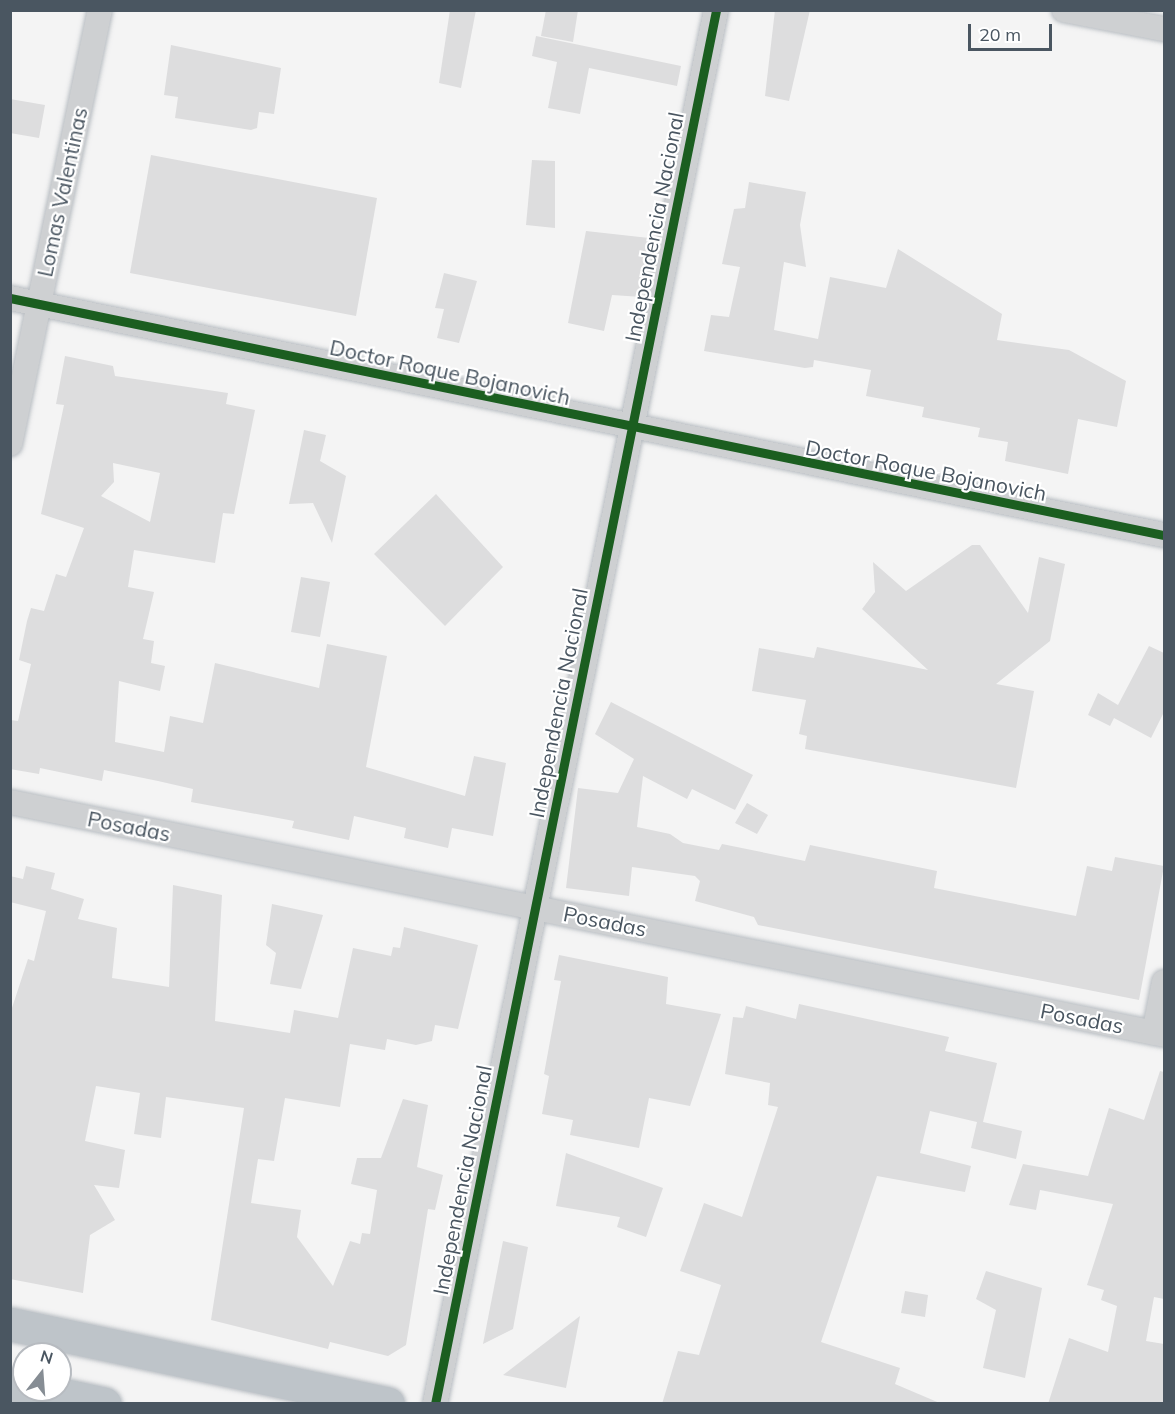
<!DOCTYPE html>
<html>
<head>
<meta charset="utf-8">
<style>
  body { margin:0 }
  #map { position:relative; width:1175px; height:1414px; overflow:hidden; background:#f4f4f4; font-family:Mulish,sans-serif }
  div>[style] { position:absolute }
  [style*='--x'] { left:calc(var(--x)*1px); top:calc(var(--y)*1px); width:calc(var(--w)*1px); rotate:calc(var(--a)*1deg) }
  .building>* { inset:0; background:#ddddde }
  .roads { filter:drop-shadow(0 0 2px #b9bec3) drop-shadow(0 0 2px #b9bec3) }
  .street>* { height:24px; margin:-12px; padding:0 12px; transform-origin:12px; border-radius:12px; background:#ced0d2 }
  .highway>* { height:33px; margin:-16.5px; padding:0 16.5px; transform-origin:16.5px; border-radius:16.5px; background:#bec4c9 }
  .cycleway>* { height:9px; margin:-4.5px; padding:0 4.5px; transform-origin:4.5px; border-radius:4.5px; background:#1b5e20 }
  span { translate:-50% -50%; white-space:nowrap; text-align:center; line-height:1.15; -webkit-text-stroke:4.5px #fff; paint-order:stroke }
  .street-label { font-size:21px; color:#4a5661 }
  .frame { position:absolute; inset:0; border:12px solid #4a5661; pointer-events:none }
  .north { position:absolute; left:12px; top:1342px; width:60px; height:60px; box-sizing:border-box; background:#fff; border:2px solid #b7bbc0; border-radius:50%; rotate:17deg; font-size:16px; font-weight:700; line-height:24px; text-align:center; color:#4a5661 }
  .north::after { content:''; display:block; margin:auto; width:21px; height:27px; background:#868d94; clip-path:polygon(50% 0,100% 100%,50% 72%,0 100%) }
  .scale { position:absolute; left:968px; top:24px; width:84px; height:27px; box-sizing:border-box; border:3px solid #4a5661; border-top:0; padding-left:8px; font-size:18px; line-height:21px; white-space:nowrap; color:#4a5661; -webkit-text-stroke:4px #fff; paint-order:stroke }
</style>
</head>
<body>
<div id="map">
  <div class="building">
    <i style="clip-path:polygon(450px 10px,476px 10px,461px 88px,439px 83px)"></i>
    <i style="clip-path:polygon(546px 10px,578px 10px,573px 42px,541px 36px)"></i>
    <i style="clip-path:polygon(775px 10px,810px 10px,789px 101px,765px 96px)"></i>
    <i style="clip-path:polygon(536px 36px,681px 66px,677px 86px,589px 68px,580px 114px,548px 108px,557px 62px,532px 56px)"></i>
    <i style="clip-path:polygon(171px 45px,281px 68px,274px 114px,259px 112px,257px 128px,251px 130px,175px 118px,178px 97px,164px 95px)"></i>
    <i style="clip-path:polygon(10px 99px,45px 105px,39px 138px,10px 133px)"></i>
    <i style="clip-path:polygon(151px 155px,377px 198px,356px 316px,130px 273px)"></i>
    <i style="clip-path:polygon(532px 160px,555px 161px,555px 228px,526px 225px)"></i>
    <i style="clip-path:polygon(749px 182px,806px 192px,800px 225px,806px 267px,784px 262px,774px 330px,818px 339px,830px 277px,886px 288px,898px 249px,1002px 314px,997px 340px,1069px 350px,1126px 381px,1117px 427px,1078px 419px,1068px 474px,1005px 461px,1008px 442px,978px 437px,980px 428px,922px 417px,924px 407px,866px 396px,871px 370px,814px 360px,813px 367px,805px 368px,704px 351px,711px 315px,729px 317px,740px 267px,722px 264px,734px 209px,745px 208px)"></i>
    <i style="clip-path:polygon(586px 231px,649px 238px,642px 297px,612px 295px,604px 331px,568px 323px)"></i>
    <i style="clip-path:polygon(444px 273px,477px 281px,459px 343px,437px 338px,444px 309px,435px 308px)"></i>
    <i style="clip-path:polygon(evenodd,65px 356px,113px 366px,115px 376px,228px 393px,226px 404px,255px 410px,234px 514px,223px 513px,215px 563px,134px 550px,128px 587px,154px 592px,143px 639px,154px 641px,151px 663px,165px 666px,160px 691px,119px 681px,115px 742px,164px 752px,170px 716px,203px 723px,215px 663px,319px 688px,327px 644px,387px 656px,366px 767px,465px 796px,474px 756px,506px 763px,493px 836px,452px 828px,448px 848px,404px 838px,406px 828px,354px 816px,349px 840px,292px 828px,294px 821px,191px 802px,193px 789px,158px 781px,104px 770px,102px 781px,40px 768px,39px 774px,10px 769px,10px 720px,18px 721px,31px 664px,19px 660px,27px 621px,31px 608px,44px 611px,56px 574px,66px 577px,84px 528px,41px 514px,64px 405px,56px 404px,65px 356px,113px 463px,160px 473px,150px 522px,101px 496px,114px 482px,113px 463px)"></i>
    <i style="clip-path:polygon(304px 430px,326px 435px,320px 461px,346px 476px,332px 543px,313px 503px,289px 504px)"></i>
    <i style="clip-path:polygon(436px 494px,503px 567px,445px 626px,374px 554px)"></i>
    <i style="clip-path:polygon(972px 545px,980px 545px,1028px 613px,1039px 557px,1065px 564px,1050px 641px,996px 684px,1034px 691px,1016px 788px,805px 749px,807px 736px,799px 734px,806px 700px,752px 691px,759px 648px,814px 658px,817px 647px,928px 670px,862px 609px,875px 592px,873px 562px,906px 591px)"></i>
    <i style="clip-path:polygon(301px 577px,330px 582px,320px 637px,291px 632px)"></i>
    <i style="clip-path:polygon(1149px 646px,1164px 653px,1164px 712px,1151px 738px,1114px 718px,1110px 726px,1088px 715px,1098px 693px,1118px 705px)"></i>
    <i style="clip-path:polygon(611px 702px,753px 775px,735px 810px,692px 789px,687px 799px,643px 776px,637px 827px,670px 834px,683px 843px,719px 850px,722px 844px,805px 861px,810px 845px,937px 871px,934px 888px,1076px 916px,1087px 866px,1112px 871px,1115px 857px,1164px 866px,1139px 1000px,758px 925px,754px 917px,695px 901px,700px 881px,695px 876px,632px 867px,629px 896px,566px 888px,578px 788px,618px 793px,634px 759px,595px 734px)"></i>
    <i style="clip-path:polygon(747px 803px,768px 815px,757px 834px,735px 823px)"></i>
    <i style="clip-path:polygon(26px 866px,55px 873px,51px 889px,84px 899px,78px 919px,117px 928px,112px 978px,169px 987px,173px 885px,222px 895px,215px 1021px,290px 1033px,294px 1010px,338px 1018px,353px 948px,391px 956px,393px 947px,400px 948px,404px 927px,478px 945px,458px 1029px,435px 1025px,432px 1041px,416px 1045px,387px 1039px,385px 1050px,350px 1044px,340px 1107px,285px 1098px,274px 1161px,258px 1159px,251px 1203px,301px 1210px,297px 1237px,333px 1286px,350px 1241px,360px 1244px,362px 1233px,370px 1234px,377px 1190px,351px 1184px,357px 1158px,381px 1158px,403px 1099px,428px 1105px,417px 1167px,443px 1175px,435px 1210px,428px 1209px,406px 1345px,388px 1356px,330px 1342px,328px 1349px,211px 1320px,244px 1108px,166px 1097px,161px 1138px,134px 1134px,140px 1093px,96px 1086px,85px 1141px,125px 1150px,119px 1188px,94px 1185px,115px 1220px,90px 1235px,83px 1293px,10px 1279px,10px 1014px,28px 959px,34px 961px,46px 911px,10px 902px,10px 876px,23px 879px)"></i>
    <i style="clip-path:polygon(272px 904px,323px 915px,301px 989px,270px 984px,276px 953px,266px 945px)"></i>
    <i style="clip-path:polygon(559px 955px,668px 977px,666px 1004px,721px 1014px,690px 1106px,649px 1098px,639px 1148px,570px 1135px,573px 1120px,542px 1114px,549px 1076px,544px 1074px,561px 981px,554px 980px)"></i>
    <i style="clip-path:polygon(799px 1004px,949px 1037px,945px 1051px,997px 1063px,983px 1122px,1022px 1131px,1016px 1159px,971px 1148px,977px 1122px,930px 1111px,920px 1153px,971px 1166px,965px 1192px,877px 1176px,821px 1342px,900px 1368px,895px 1384px,942px 1404px,662px 1404px,678px 1351px,699px 1355px,721px 1285px,680px 1271px,704px 1203px,742px 1217px,778px 1107px,768px 1105px,770px 1083px,725px 1074px,733px 1017px,743px 1018px,746px 1006px,796px 1019px)"></i>
    <i style="clip-path:polygon(1160px 1071px,1164px 1072px,1164px 1299px,1154px 1297px,1146px 1341px,1164px 1344px,1164px 1404px,1048px 1404px,1069px 1338px,1108px 1352px,1117px 1306px,1101px 1300px,1104px 1290px,1087px 1285px,1113px 1204px,1040px 1190px,1036px 1210px,1009px 1205px,1023px 1164px,1088px 1176px,1109px 1108px,1144px 1120px)"></i>
    <i style="clip-path:polygon(566px 1153px,663px 1188px,646px 1237px,617px 1227px,620px 1217px,556px 1206px)"></i>
    <i style="clip-path:polygon(503px 1241px,528px 1247px,513px 1329px,483px 1344px)"></i>
    <i style="clip-path:polygon(986px 1271px,1042px 1288px,1025px 1378px,983px 1368px,996px 1310px,976px 1299px)"></i>
    <i style="clip-path:polygon(905px 1291px,928px 1295px,925px 1317px,901px 1313px)"></i>
    <i style="clip-path:polygon(580px 1316px,566px 1388px,503px 1375px)"></i>
  </div>
  <div class="roads">
    <div class="street">
      <i style="--x:1064;--y:10;--w:102;--a:10.8"></i>
      <i style="--x:10;--y:298;--w:1178;--a:11.61"></i>
      <i style="--x:10;--y:444;--w:443;--a:-78.3"></i>
      <i style="--x:10;--y:802;--w:1177;--a:11.41"></i>
      <i style="--x:1154;--y:1033;--w:52;--a:-78.9"></i>
      <i style="--x:435;--y:1404;--w:1422;--a:-78.6"></i>
    </div>
    <div class="highway">
      <i style="--x:10;--y:1324;--w:386;--a:11.9"></i>
      <i style="--x:10;--y:1384;--w:14;--a:12"></i>
      <i style="--x:40;--y:1390;--w:66;--a:12.2"></i>
    </div>
  </div>
  <div class="cycleway">
    <i style="--x:10;--y:298;--w:1178;--a:11.61"></i>
    <i style="--x:435;--y:1404;--w:1422;--a:-78.6"></i>
  </div>
  <div class="street-label">
    <span style="left:62px;top:192px;rotate:-78deg">Lomas Valentinas</span>
    <span style="left:654px;top:227px;rotate:-79deg">Independencia Nacional</span>
    <span style="left:450px;top:372px;rotate:12deg">Doctor Roque Bojanovich</span>
    <span style="left:926px;top:470px;rotate:11deg">Doctor Roque Bojanovich</span>
    <span style="left:558px;top:703px;rotate:-79deg">Independencia Nacional</span>
    <span style="left:129px;top:826px;rotate:11deg">Posadas</span>
    <span style="left:605px;top:921px;rotate:11deg">Posadas</span>
    <span style="left:1082px;top:1018px;rotate:11deg">Posadas</span>
    <span style="left:462px;top:1180px;rotate:-79deg">Independencia Nacional</span>
  </div>
  <div class="frame"></div>
  <div class="north">N</div>
  <div class="scale">20 m</div>
</div>
</body>
</html>
